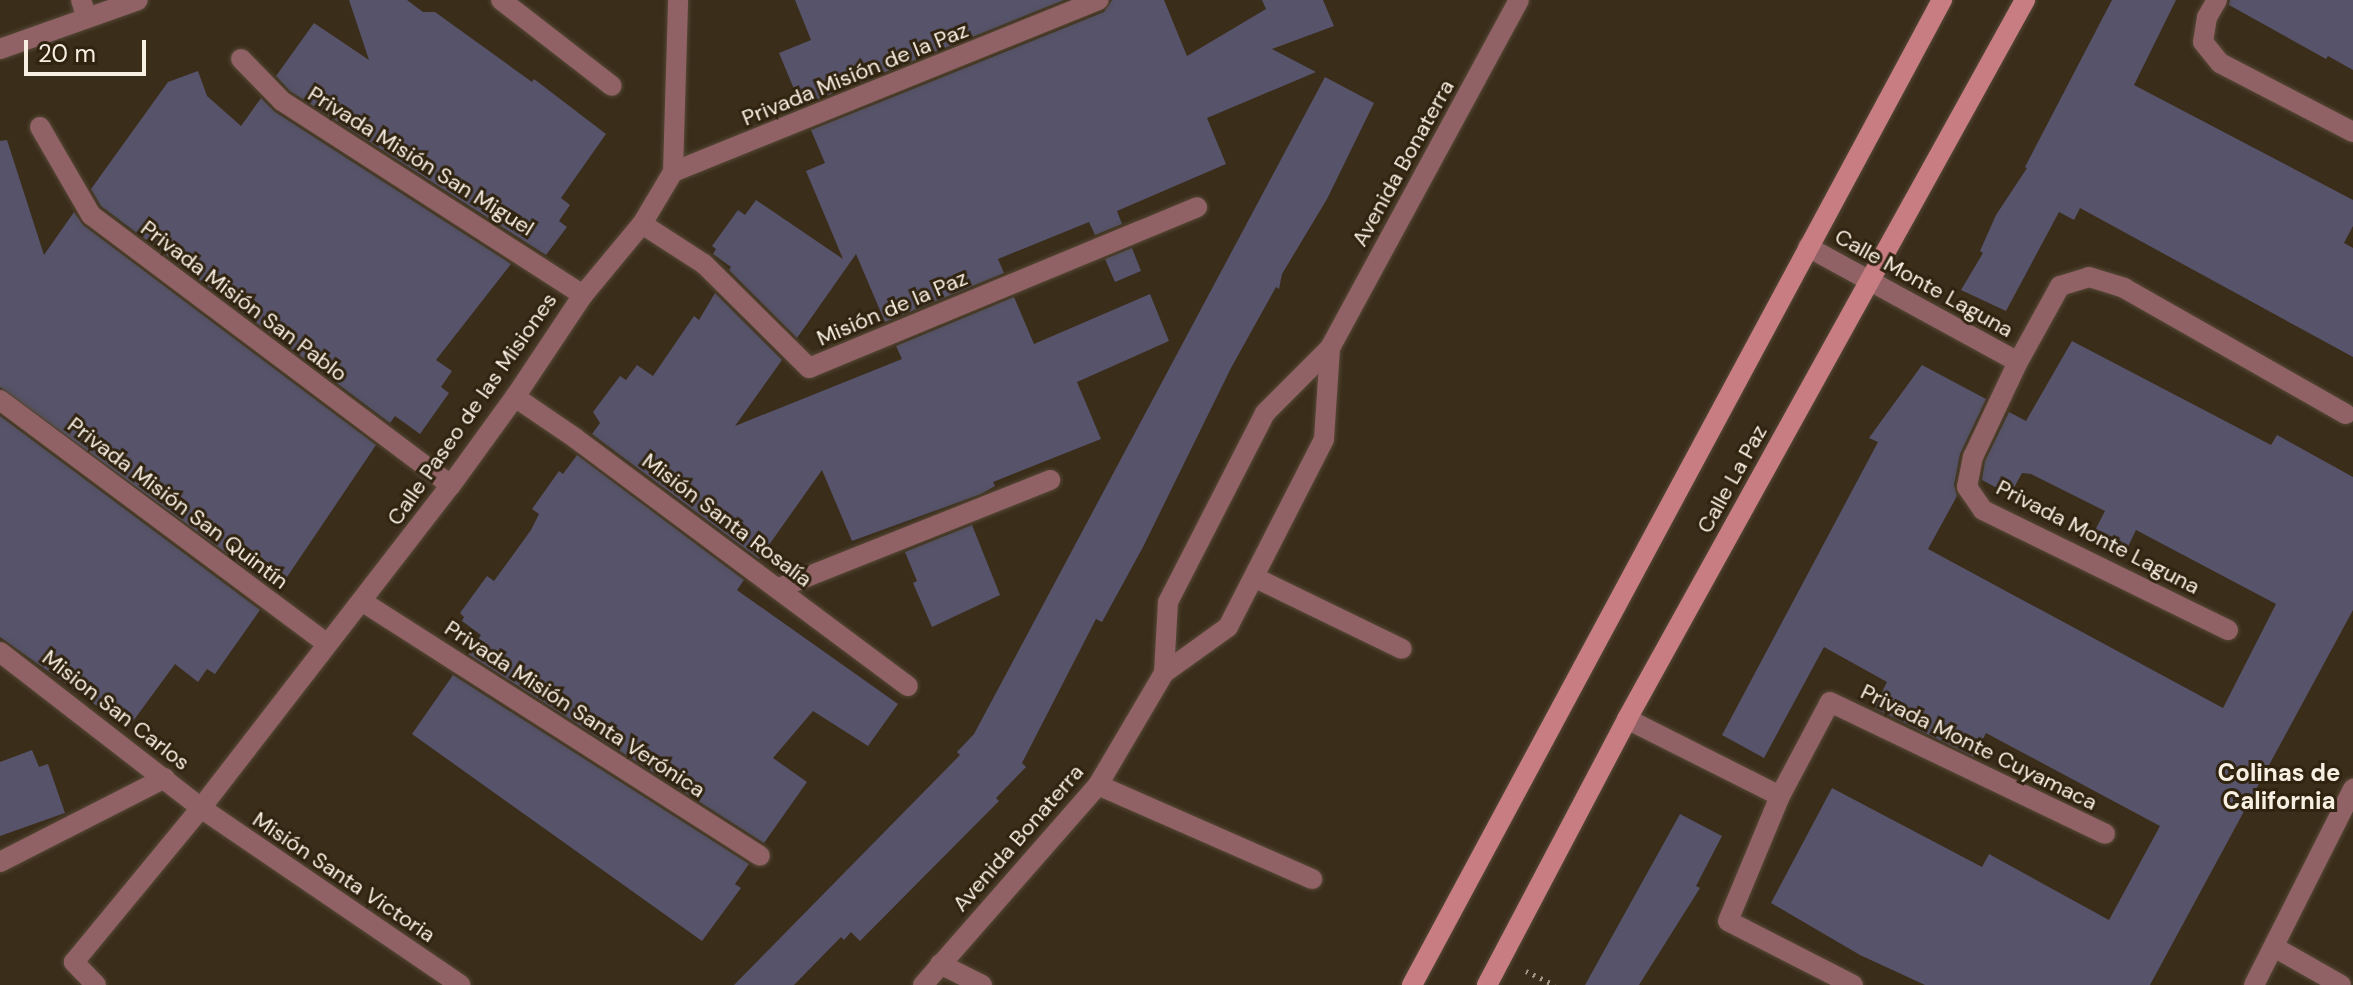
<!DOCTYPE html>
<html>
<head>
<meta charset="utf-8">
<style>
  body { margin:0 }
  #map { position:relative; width:2353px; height:985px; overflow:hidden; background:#3a2d1a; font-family:"DM Sans",sans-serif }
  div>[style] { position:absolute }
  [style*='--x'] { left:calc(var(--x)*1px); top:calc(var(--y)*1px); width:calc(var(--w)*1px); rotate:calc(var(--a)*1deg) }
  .building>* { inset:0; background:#56536a }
  .path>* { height:5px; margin-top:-2.5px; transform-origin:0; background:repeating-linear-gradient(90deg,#9f9485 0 2px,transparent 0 8px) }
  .roads { filter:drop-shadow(0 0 2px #554836) drop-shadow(0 0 2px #554836) }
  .minor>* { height:20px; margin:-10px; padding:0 10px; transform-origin:10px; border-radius:10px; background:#916265 }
  .tertiary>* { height:20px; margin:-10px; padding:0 10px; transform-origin:10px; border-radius:10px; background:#916265 }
  .secondary>* { height:20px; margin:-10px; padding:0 10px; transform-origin:10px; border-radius:10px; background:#c77d82 }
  span { translate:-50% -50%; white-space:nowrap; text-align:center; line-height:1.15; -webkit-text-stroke:6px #302410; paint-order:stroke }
  .street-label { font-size:22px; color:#f8efe3 }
  .neighbourhood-label { font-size:24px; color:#f8efe3; font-weight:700 }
  .scale { position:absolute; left:24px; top:40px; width:122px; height:36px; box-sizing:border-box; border:4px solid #f8efe3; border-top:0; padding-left:10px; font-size:24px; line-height:28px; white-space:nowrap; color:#f8efe3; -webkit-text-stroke:6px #302410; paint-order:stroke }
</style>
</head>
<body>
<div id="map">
  <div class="building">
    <i style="clip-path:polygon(349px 0,407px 0,423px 12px,435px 12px,532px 82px,534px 79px,606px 134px,561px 198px,570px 205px,559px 221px,567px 227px,546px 255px,290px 91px,276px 76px,314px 23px,369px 60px)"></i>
    <i style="clip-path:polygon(795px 0,1064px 0,801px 106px,779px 53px,811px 40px)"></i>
    <i style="clip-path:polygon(1112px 0,1164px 0,1187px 56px,1266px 9px,1262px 0,1323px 0,1334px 26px,1272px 49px,1316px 72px,1207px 118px,1226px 164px,1117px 211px,1122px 224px,1095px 235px,1089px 222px,998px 259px,1004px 273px,885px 322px,856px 254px,797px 338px,729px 270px,731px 267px,713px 254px,716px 249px,712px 246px,738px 210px,745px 215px,756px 200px,843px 259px,806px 171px,825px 163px,811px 130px,1104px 12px)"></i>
    <i style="clip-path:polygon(2112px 0,2176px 0,2134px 85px,2353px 200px,2353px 226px,2344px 243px,2353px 248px,2353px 357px,2080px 208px,2074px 220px,2059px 212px,2006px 311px,1961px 290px,1983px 253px,1980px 251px,1996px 215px,2027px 168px,2025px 167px)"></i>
    <i style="clip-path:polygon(2230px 0,2353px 0,2353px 70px,2328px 56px,2326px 59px,2229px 5px)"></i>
    <i style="clip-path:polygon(198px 71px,207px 96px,241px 126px,261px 98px,275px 112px,511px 264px,436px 360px,452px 371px,441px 387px,449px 393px,420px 434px,395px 416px,390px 423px,101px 206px,91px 189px,168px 82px)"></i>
    <i style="clip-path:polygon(1325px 77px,1374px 103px,1327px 199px,1282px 274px,1279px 289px,1276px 287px,1231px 368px,1143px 547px,1102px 622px,1096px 619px,1022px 763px,1026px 767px,996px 798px,999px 801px,860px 941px,851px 932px,844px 940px,841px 937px,794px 985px,734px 985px,960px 755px,957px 752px,974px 734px)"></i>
    <i style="clip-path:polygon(7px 140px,44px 255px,74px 212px,83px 225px,376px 445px,281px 586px,276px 584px,274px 588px,0 387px,0 141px)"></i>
    <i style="clip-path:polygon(1132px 248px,1141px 271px,1115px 282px,1105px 259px)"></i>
    <i style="clip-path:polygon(715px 293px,782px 360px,735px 426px,902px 359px,896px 346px,1014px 297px,1034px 344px,1150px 294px,1169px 341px,1077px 382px,1101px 439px,993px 482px,995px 486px,981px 494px,852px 541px,822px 470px,759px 559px,592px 434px,600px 423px,593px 412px,620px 376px,626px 380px,637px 365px,653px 376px,694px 316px,699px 320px)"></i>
    <i style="clip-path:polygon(2072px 341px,2271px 445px,2277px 435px,2353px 477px,2353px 610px,2150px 985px,1925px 985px,1860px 955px,1771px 903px,1832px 788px,1982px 867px,1989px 854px,2109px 920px,2160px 826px,1986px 733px,1974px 757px,1874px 708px,1887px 682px,1824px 647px,1764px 758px,1722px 735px,1878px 442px,1869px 438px,1922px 365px,1986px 399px,1960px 454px,1954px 485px,1957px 496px,1928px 549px,2223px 708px,2276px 604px,2136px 530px,2124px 555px,2091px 538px,2105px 511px,2031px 474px,2022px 473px,2010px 495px,1982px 480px,1985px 461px,2009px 412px,2026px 421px)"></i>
    <i style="clip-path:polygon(0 416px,260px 610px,215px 674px,207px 669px,198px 682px,175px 664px,128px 728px,0 637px)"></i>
    <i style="clip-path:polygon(577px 455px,744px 580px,737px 590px,741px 593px,898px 704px,868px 746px,813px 711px,773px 758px,807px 782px,764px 843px,468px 654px,481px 635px,462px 621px,464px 617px,460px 613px,487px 576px,494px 581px,531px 530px,539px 514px,532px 509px,559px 471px,563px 474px)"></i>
    <i style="clip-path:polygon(972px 525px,1000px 595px,932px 627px,913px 583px,917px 581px,905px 552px)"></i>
    <i style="clip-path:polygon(453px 675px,749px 864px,735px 884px,741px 888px,702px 941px,412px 734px)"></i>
    <i style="clip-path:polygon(32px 750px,39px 767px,48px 764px,65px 813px,0 836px,0 762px)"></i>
    <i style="clip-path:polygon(1680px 814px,1722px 836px,1696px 886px,1700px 888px,1639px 985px,1585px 985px)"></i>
  </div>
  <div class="path">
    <i style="--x:1526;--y:971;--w:32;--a:26"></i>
  </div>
  <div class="roads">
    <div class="minor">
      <i style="--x:81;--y:0;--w:19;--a:72"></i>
      <i style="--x:501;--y:0;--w:140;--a:37.8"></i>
      <i style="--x:2217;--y:0;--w:20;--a:120"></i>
      <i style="--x:2207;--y:17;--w:25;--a:99"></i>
      <i style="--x:2203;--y:42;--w:27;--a:51"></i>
      <i style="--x:2220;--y:63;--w:150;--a:27.4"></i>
      <i style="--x:241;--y:59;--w:59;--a:45.7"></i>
      <i style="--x:282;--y:101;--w:358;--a:32.8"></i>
      <i style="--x:40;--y:127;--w:102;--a:59.9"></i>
      <i style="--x:91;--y:215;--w:450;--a:36.9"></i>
      <i style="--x:673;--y:172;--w:459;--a:-22"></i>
      <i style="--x:642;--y:224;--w:74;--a:32.8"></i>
      <i style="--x:704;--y:264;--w:148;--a:44.7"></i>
      <i style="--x:809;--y:368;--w:420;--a:-22.5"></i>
      <i style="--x:1808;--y:247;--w:239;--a:28.7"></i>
      <i style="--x:1330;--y:348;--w:396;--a:-61.5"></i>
      <i style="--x:515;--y:397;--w:73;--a:34.3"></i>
      <i style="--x:575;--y:438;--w:415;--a:36.7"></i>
      <i style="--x:0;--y:400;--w:408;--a:36.7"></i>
      <i style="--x:1256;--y:578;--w:162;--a:25.9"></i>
      <i style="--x:779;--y:588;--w:292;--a:-21.7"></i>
      <i style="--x:363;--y:602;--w:471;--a:32.6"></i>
      <i style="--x:2228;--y:630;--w:273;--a:-153.9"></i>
      <i style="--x:1983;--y:510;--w:28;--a:-125"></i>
      <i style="--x:1967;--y:487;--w:31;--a:-79"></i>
      <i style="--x:1973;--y:457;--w:105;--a:-64.7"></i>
      <i style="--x:2018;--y:362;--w:87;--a:-61.1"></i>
      <i style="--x:2060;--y:286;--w:30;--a:-17"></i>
      <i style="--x:2089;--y:277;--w:37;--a:17"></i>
      <i style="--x:2124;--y:288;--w:255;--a:29.6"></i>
      <i style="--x:0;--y:652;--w:254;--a:37.8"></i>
      <i style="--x:201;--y:808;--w:314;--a:34.3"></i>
      <i style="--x:1627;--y:719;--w:171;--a:26.7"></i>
      <i style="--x:1098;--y:785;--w:234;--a:23.7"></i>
      <i style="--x:0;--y:862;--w:185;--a:-27"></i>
      <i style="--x:2274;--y:947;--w:77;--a:29.6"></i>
      <i style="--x:940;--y:964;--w:47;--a:26.6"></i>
      <i style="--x:96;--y:985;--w:32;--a:-134"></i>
      <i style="--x:74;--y:962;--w:200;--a:-50.5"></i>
      <i style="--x:1853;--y:985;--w:140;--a:-152.9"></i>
      <i style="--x:1728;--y:921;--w:135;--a:-67.4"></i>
      <i style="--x:1780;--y:796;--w:106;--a:-62"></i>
      <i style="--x:1830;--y:702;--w:305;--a:25.6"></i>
      <i style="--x:2254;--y:985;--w:220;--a:-63.2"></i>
    </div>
    <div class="tertiary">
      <i style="--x:0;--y:49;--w:146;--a:-19.5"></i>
      <i style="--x:1164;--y:673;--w:71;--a:-86.8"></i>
      <i style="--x:1168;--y:602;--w:212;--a:-62.8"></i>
      <i style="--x:1265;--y:413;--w:92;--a:-45"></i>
      <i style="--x:201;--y:808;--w:408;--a:-52.3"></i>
      <i style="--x:451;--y:485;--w:109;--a:-54"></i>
      <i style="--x:515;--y:397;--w:123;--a:-56.3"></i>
      <i style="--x:583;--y:295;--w:92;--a:-50.3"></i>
      <i style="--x:642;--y:224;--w:61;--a:-59.2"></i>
      <i style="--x:673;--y:172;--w:172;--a:-88.3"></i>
      <i style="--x:923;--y:985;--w:266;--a:-48.8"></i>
      <i style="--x:1098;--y:785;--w:130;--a:-59.5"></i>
      <i style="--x:1164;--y:673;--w:79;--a:-35.7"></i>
      <i style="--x:1228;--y:627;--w:211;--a:-62.9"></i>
      <i style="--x:1324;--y:439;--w:91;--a:-86.2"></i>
    </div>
    <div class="secondary">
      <i style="--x:1412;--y:985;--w:1119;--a:-61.72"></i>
      <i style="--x:1487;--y:985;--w:301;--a:-62.2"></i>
      <i style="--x:1627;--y:719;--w:822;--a:-61.03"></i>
    </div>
  </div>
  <div class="street-label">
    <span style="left:855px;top:74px;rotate:-22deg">Privada Misión de la Paz</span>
    <span style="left:421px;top:161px;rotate:32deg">Privada Misión San Miguel</span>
    <span style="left:1403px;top:163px;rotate:-61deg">Avenida Bonaterra</span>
    <span style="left:1924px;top:283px;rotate:29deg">Calle Monte Laguna</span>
    <span style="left:244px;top:301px;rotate:37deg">Privada Misión San Pablo</span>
    <span style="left:892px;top:308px;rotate:-23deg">Misión de la Paz</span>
    <span style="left:472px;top:409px;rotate:-55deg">Calle Paseo de las Misiones</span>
    <span style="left:1732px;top:479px;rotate:-61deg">Calle La Paz</span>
    <span style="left:178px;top:503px;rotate:37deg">Privada Misión San Quintín</span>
    <span style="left:727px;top:520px;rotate:37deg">Misión Santa Rosalía</span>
    <span style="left:2098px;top:537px;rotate:27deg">Privada Monte Laguna</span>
    <span style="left:575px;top:709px;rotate:33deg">Privada Misión Santa Verónica</span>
    <span style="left:116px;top:710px;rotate:38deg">Mision San Carlos</span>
    <span style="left:1979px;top:747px;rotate:26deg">Privada Monte Cuyamaca</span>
    <span style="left:1018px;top:838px;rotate:-49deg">Avenida Bonaterra</span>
    <span style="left:344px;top:877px;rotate:34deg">Misión Santa Victoria</span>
  </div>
  <div class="neighbourhood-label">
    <span style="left:2279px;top:787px">Colinas de<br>California</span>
  </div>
  <div class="scale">20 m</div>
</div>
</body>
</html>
